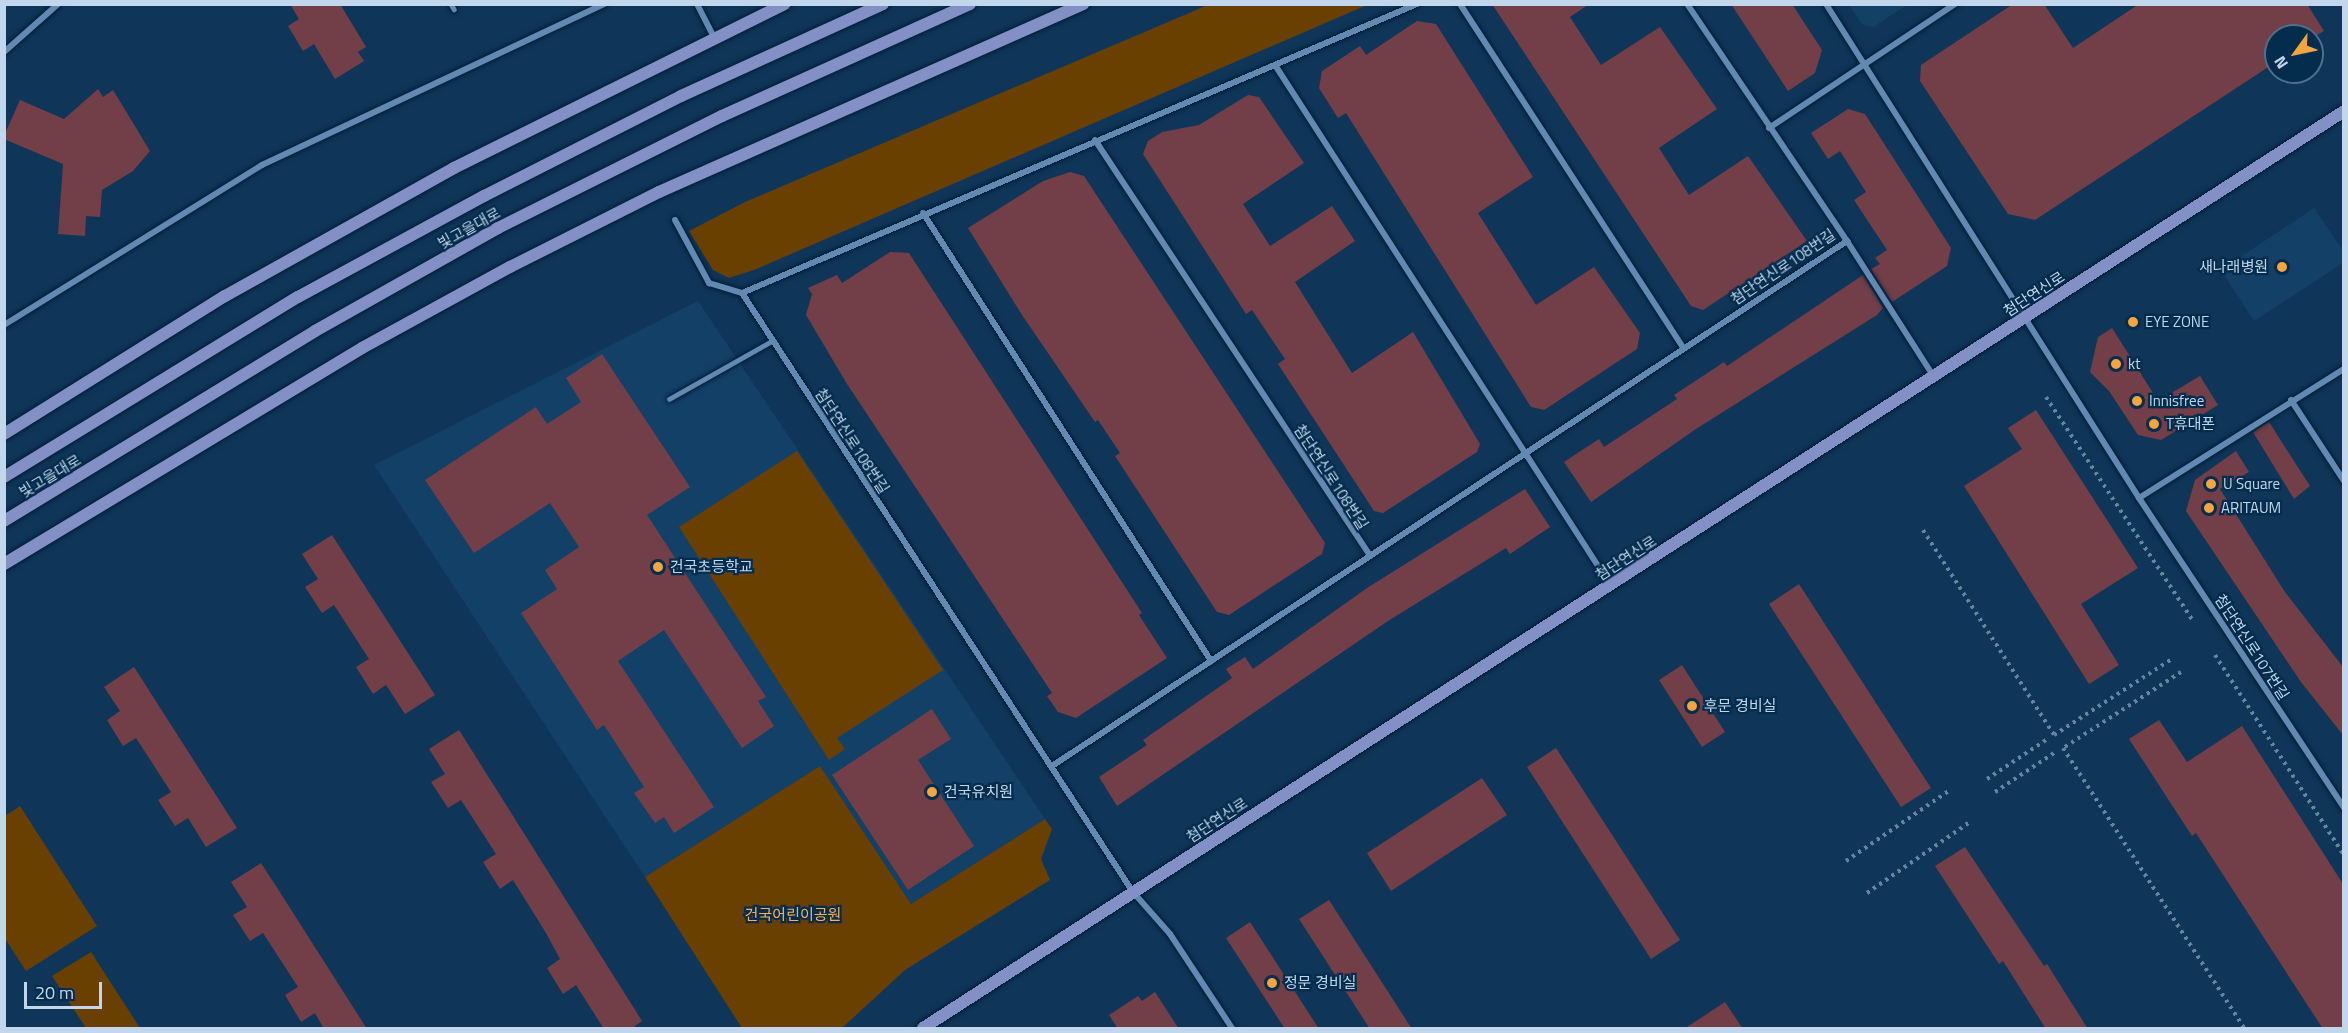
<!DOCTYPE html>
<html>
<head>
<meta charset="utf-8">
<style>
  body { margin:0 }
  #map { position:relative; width:2348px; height:1033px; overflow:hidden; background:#0f3658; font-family:"Titillium Web","Noto Sans KR",sans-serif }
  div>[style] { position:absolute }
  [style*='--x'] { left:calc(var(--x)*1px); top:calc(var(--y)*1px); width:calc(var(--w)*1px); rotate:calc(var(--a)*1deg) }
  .built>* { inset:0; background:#134067 }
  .green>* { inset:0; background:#694000 }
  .building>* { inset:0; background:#723e47 }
  .path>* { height:4px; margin-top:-2px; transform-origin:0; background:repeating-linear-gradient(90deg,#6685a0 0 3px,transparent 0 7.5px) }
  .roads { filter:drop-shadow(0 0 2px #011d36) drop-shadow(0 0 2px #011d36) }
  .lane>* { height:4.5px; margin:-2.25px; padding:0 2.25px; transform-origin:2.25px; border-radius:2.25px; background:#6289b1 }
  .street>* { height:6px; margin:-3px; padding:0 3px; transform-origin:3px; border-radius:3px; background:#6289b1 }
  .secondary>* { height:12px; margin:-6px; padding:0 6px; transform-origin:6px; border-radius:6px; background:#8390c6 }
  .dots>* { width:16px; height:16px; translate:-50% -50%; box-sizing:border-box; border:3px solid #032c4d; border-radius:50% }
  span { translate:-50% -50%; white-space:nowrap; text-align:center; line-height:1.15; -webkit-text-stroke:4.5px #032c4d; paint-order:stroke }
  .street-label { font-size:15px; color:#c2d7ec }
  .poi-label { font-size:15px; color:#c2d7ec }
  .right { translate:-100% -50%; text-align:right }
  .left { translate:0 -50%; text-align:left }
  .park-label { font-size:15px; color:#feb151 }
  .frame { position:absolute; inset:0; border:6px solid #c2d7ec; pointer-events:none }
  .north { position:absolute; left:2264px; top:24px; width:60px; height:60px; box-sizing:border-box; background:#032c4d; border:2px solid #4f708d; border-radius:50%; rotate:237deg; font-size:16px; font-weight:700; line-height:24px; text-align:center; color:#c2d7ec }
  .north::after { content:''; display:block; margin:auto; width:21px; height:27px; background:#f2a541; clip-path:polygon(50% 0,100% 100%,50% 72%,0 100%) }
  .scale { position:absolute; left:24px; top:982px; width:78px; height:27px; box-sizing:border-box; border:3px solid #c2d7ec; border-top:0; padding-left:8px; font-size:18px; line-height:21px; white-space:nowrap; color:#c2d7ec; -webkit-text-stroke:4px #032c4d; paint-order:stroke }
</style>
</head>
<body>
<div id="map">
  <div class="built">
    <i style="clip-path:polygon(1849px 5px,1907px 5px,1873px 27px,1862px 24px)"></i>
    <i style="clip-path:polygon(2314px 208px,2343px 251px,2343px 263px,2254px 321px,2221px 270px)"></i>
    <i style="clip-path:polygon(698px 301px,1045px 819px,911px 904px,820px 766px,645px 877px,374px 465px)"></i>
  </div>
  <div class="green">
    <i style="clip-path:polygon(1208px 5px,1367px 5px,754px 270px,729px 278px,713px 270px,689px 231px,745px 202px)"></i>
    <i style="clip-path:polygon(797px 451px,943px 670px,837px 738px,845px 749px,829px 760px,679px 527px)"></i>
    <i style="clip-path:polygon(820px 766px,911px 904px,1045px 819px,1052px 829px,1041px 859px,1050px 880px,905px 970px,842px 1028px,742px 1028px,645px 877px)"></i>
    <i style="clip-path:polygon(20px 806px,97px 926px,26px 971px,4px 937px,5px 816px)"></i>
    <i style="clip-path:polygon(91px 952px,140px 1028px,86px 1028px,52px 976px)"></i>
  </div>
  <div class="building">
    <i style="clip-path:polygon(290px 4px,340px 4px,366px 47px,358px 52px,364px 61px,335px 79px,314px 44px,303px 51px,288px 26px,299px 19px)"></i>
    <i style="clip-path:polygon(1492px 4px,1589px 4px,1570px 17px,1601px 65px,1660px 27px,1717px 109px,1659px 148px,1689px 195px,1748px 156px,1807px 241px,1703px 310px,1691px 306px)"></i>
    <i style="clip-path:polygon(1731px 4px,1792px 4px,1822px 50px,1815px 73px,1788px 91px)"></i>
    <i style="clip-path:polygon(2013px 4px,2044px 4px,2073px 48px,2139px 4px,2307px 4px,2324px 31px,2312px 38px,2276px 36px,2276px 62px,2035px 220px,2008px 214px,1920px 81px,1921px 65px)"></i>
    <i style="clip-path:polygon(1417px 21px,1436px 24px,1533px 177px,1478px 213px,1536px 305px,1594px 267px,1640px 333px,1637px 349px,1544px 410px,1531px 407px,1346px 113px,1338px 118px,1319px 88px,1322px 71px,1360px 46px,1366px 55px)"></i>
    <i style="clip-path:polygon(98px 89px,103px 97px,113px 90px,150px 151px,133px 171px,102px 190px,100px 217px,86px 216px,85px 236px,58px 234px,63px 164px,4px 139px,4px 136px,20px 100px,64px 119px)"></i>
    <i style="clip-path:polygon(1248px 95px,1259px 97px,1304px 163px,1243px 204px,1270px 246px,1332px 206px,1355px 241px,1295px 282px,1352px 373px,1413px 332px,1480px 444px,1477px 452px,1383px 513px,1374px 511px,1278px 364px,1285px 359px,1252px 310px,1246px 314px,1143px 154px,1148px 141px,1162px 132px,1199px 125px)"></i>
    <i style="clip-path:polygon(1848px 109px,1865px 114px,1951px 248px,1947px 266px,1892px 302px,1871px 269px,1880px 264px,1875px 258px,1887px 250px,1854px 200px,1866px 192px,1840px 151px,1828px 159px,1811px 133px)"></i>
    <i style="clip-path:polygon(1070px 172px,1084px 176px,1325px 543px,1322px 554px,1229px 615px,1217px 612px,1115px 456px,1120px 453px,1098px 420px,1095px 422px,1022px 315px,968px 228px,1043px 181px)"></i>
    <i style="clip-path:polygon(890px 252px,909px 253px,1142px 613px,1139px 615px,1167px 658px,1076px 718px,1058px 712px,1047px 696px,1052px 693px,847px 384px,806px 315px,812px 294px,808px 288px,837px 275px,842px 283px)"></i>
    <i style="clip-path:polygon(1863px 275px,1883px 308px,1877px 315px,1696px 429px,1591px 502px,1564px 462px,1599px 439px,1604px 447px,1677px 399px,1674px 395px,1724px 362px,1727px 366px)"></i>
    <i style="clip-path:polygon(2112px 328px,2158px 401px,2200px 376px,2218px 405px,2161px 440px,2138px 435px,2109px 391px,2090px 372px,2098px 337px)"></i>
    <i style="clip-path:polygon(602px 354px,690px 487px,647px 515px,766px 697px,758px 701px,774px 726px,742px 748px,664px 630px,618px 661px,714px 807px,674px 833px,664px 817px,655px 823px,634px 793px,644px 787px,604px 725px,597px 730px,521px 613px,557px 589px,545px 570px,579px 547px,550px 503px,474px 553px,425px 480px,536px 407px,547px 424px,581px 402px,566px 378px)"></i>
    <i style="clip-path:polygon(2036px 410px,2138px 568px,2081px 604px,2119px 665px,2089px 684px,1964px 486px,2022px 449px,2008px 428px)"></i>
    <i style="clip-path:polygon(2269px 422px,2310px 486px,2294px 499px,2253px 432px)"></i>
    <i style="clip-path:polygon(2236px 451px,2249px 472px,2220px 489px,2285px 592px,2343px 667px,2343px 735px,2301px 682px,2186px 511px,2195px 480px)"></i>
    <i style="clip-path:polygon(1525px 489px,1550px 527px,1510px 554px,1506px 548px,1388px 621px,1117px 806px,1099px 777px,1147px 745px,1143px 740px,1232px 678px,1226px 669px,1245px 657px,1253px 669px,1367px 588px)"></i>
    <i style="clip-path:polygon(332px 535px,435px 695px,405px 714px,386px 685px,373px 694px,356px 667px,369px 659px,334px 605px,322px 613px,305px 587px,318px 579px,302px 554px)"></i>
    <i style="clip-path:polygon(1799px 584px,1931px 788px,1901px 807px,1769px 604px)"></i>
    <i style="clip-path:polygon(1682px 665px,1725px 732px,1702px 747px,1659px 680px)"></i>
    <i style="clip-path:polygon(134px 667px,237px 828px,206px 847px,188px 818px,175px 826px,158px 800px,171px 792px,136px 738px,123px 746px,107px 720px,120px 711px,104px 687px)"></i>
    <i style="clip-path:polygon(932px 709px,951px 739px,918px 760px,974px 846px,908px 890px,832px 775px)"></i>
    <i style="clip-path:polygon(2159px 720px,2187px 762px,2242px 726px,2343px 884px,2343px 1029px,2323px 1029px,2196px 833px,2192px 836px,2129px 739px)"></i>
    <i style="clip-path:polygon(459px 730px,642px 1021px,631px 1029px,604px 1029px,576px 985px,563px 994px,547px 968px,560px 959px,546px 933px,513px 880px,500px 889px,483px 862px,496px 854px,461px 800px,448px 808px,431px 782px,445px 774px,429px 749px)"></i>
    <i style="clip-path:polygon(1556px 748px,1680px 940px,1651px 959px,1527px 767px)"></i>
    <i style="clip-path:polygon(1482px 778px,1507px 815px,1391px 891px,1367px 853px)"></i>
    <i style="clip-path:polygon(1965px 847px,2044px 966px,2047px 964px,2088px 1029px,2046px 1029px,2003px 961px,1999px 964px,1935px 866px)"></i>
    <i style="clip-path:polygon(261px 863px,276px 886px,367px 1029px,324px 1029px,315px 1013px,301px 1022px,285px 995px,298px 987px,263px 933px,250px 941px,233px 915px,247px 907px,231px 882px)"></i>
    <i style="clip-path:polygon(1329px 900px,1412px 1029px,1370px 1029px,1299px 919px)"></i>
    <i style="clip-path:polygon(1250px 922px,1319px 1029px,1285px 1029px,1226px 938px)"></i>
    <i style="clip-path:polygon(1155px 992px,1179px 1029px,1118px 1029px,1109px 1015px,1138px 996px,1142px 1001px)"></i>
    <i style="clip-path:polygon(1725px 1002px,1743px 1029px,1684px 1029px)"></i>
  </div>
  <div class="path">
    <i style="--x:2046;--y:397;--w:269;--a:56.7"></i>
    <i style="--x:1923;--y:530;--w:243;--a:57.4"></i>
    <i style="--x:2054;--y:735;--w:140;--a:-32.8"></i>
    <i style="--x:2215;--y:655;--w:238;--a:57.2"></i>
    <i style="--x:2181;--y:672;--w:140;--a:147.2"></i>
    <i style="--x:2063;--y:748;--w:333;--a:57.1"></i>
    <i style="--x:1987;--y:779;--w:71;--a:-33.5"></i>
    <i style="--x:1995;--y:792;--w:71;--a:-33.5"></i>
    <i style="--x:1846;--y:861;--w:126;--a:-34.3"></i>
    <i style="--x:1867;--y:893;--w:125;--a:-34.6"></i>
  </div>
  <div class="roads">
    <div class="lane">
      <i style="--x:451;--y:4;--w:6;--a:59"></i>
      <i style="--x:669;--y:399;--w:118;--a:-29.4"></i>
    </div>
    <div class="street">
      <i style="--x:697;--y:4;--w:37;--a:63"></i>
      <i style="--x:1460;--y:4;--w:410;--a:57"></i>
      <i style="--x:1826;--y:4;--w:585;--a:57.64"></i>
      <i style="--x:2139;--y:498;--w:372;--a:56.5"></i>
      <i style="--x:4;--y:52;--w:72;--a:-41.6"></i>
      <i style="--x:1275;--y:65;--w:620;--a:57.18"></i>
      <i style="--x:1769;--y:128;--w:224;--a:-33.7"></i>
      <i style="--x:1095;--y:140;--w:499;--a:56.5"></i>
      <i style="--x:923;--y:213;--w:533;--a:57.26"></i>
      <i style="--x:675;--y:220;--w:72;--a:61.6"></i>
      <i style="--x:709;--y:283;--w:34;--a:17"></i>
      <i style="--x:1847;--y:241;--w:161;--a:57.4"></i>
      <i style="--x:742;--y:293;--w:715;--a:56.87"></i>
      <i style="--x:1133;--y:892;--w:56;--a:48.6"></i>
      <i style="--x:1170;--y:934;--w:113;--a:56.6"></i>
      <i style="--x:742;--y:293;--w:734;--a:-23.18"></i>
      <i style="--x:4;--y:325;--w:304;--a:-31.8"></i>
      <i style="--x:262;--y:165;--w:378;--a:-25.2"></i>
      <i style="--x:2291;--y:400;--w:97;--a:56.8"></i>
      <i style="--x:2139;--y:498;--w:242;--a:-32.2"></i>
      <i style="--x:1052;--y:766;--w:953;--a:-33.44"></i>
      <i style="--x:1847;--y:241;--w:286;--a:-124"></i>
    </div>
    <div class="secondary">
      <i style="--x:4;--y:434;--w:261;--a:-32"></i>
      <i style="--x:225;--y:296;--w:262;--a:-29.2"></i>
      <i style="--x:454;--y:168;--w:369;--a:-26.4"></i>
      <i style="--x:4;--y:477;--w:345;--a:-31.5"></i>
      <i style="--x:298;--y:297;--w:212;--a:-28.5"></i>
      <i style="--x:484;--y:196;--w:221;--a:-26.9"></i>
      <i style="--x:681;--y:96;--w:222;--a:-24.5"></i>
      <i style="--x:4;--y:521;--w:364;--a:-31.4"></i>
      <i style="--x:315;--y:331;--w:210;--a:-29.4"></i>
      <i style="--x:498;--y:228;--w:250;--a:-26.6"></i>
      <i style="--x:722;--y:116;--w:272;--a:-24.3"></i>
      <i style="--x:4;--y:564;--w:418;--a:-31.1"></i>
      <i style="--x:362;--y:348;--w:169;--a:-28.7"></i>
      <i style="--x:510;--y:267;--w:167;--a:-26.7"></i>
      <i style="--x:659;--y:192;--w:464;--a:-23.9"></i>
      <i style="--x:923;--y:1028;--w:1691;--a:-32.83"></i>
    </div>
  </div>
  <div class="dots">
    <i style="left:2282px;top:267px;background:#f2a541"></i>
    <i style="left:2133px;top:322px;background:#f2a541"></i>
    <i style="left:2116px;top:364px;background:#f2a541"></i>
    <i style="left:2137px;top:401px;background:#f2a541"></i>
    <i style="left:2154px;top:424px;background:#f2a541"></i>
    <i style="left:2211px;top:484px;background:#f2a541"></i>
    <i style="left:2209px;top:508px;background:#f2a541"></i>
    <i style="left:658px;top:567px;background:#f2a541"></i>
    <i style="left:1692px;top:706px;background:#f2a541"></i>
    <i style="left:932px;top:792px;background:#f2a541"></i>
    <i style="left:1272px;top:983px;background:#f2a541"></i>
  </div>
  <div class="street-label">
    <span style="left:469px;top:228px;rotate:-29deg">빛고을대로</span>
    <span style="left:1783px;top:267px;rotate:-34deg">첨단연신로108번길</span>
    <span style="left:2034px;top:294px;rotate:-33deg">첨단연신로</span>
    <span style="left:852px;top:441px;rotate:57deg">첨단연신로108번길</span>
    <span style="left:50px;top:476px;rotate:-31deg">빛고을대로</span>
    <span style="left:1331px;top:477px;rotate:57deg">첨단연신로108번길</span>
    <span style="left:1626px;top:558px;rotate:-33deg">첨단연신로</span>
    <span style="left:2252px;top:647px;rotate:57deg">첨단연신로107번길</span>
    <span style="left:1217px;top:820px;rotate:-33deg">첨단연신로</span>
  </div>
  <div class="poi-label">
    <span class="right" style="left:2268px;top:267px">새나래병원</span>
    <span class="left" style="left:2145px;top:322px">EYE ZONE</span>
    <span class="left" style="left:2128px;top:364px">kt</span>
    <span class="left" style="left:2149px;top:401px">Innisfree</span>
    <span class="left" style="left:2166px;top:424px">T휴대폰</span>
    <span class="left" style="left:2223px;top:484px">U Square</span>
    <span class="left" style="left:2221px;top:508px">ARITAUM</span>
    <span class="left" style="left:670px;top:567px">건국초등학교</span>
    <span class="left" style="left:1704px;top:706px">후문 경비실</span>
    <span class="left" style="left:944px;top:792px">건국유치원</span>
    <span class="left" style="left:1284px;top:983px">정문 경비실</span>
  </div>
  <div class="park-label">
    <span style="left:793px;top:915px">건국어린이공원</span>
  </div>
  <div class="frame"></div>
  <div class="north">N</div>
  <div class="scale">20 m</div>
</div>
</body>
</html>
